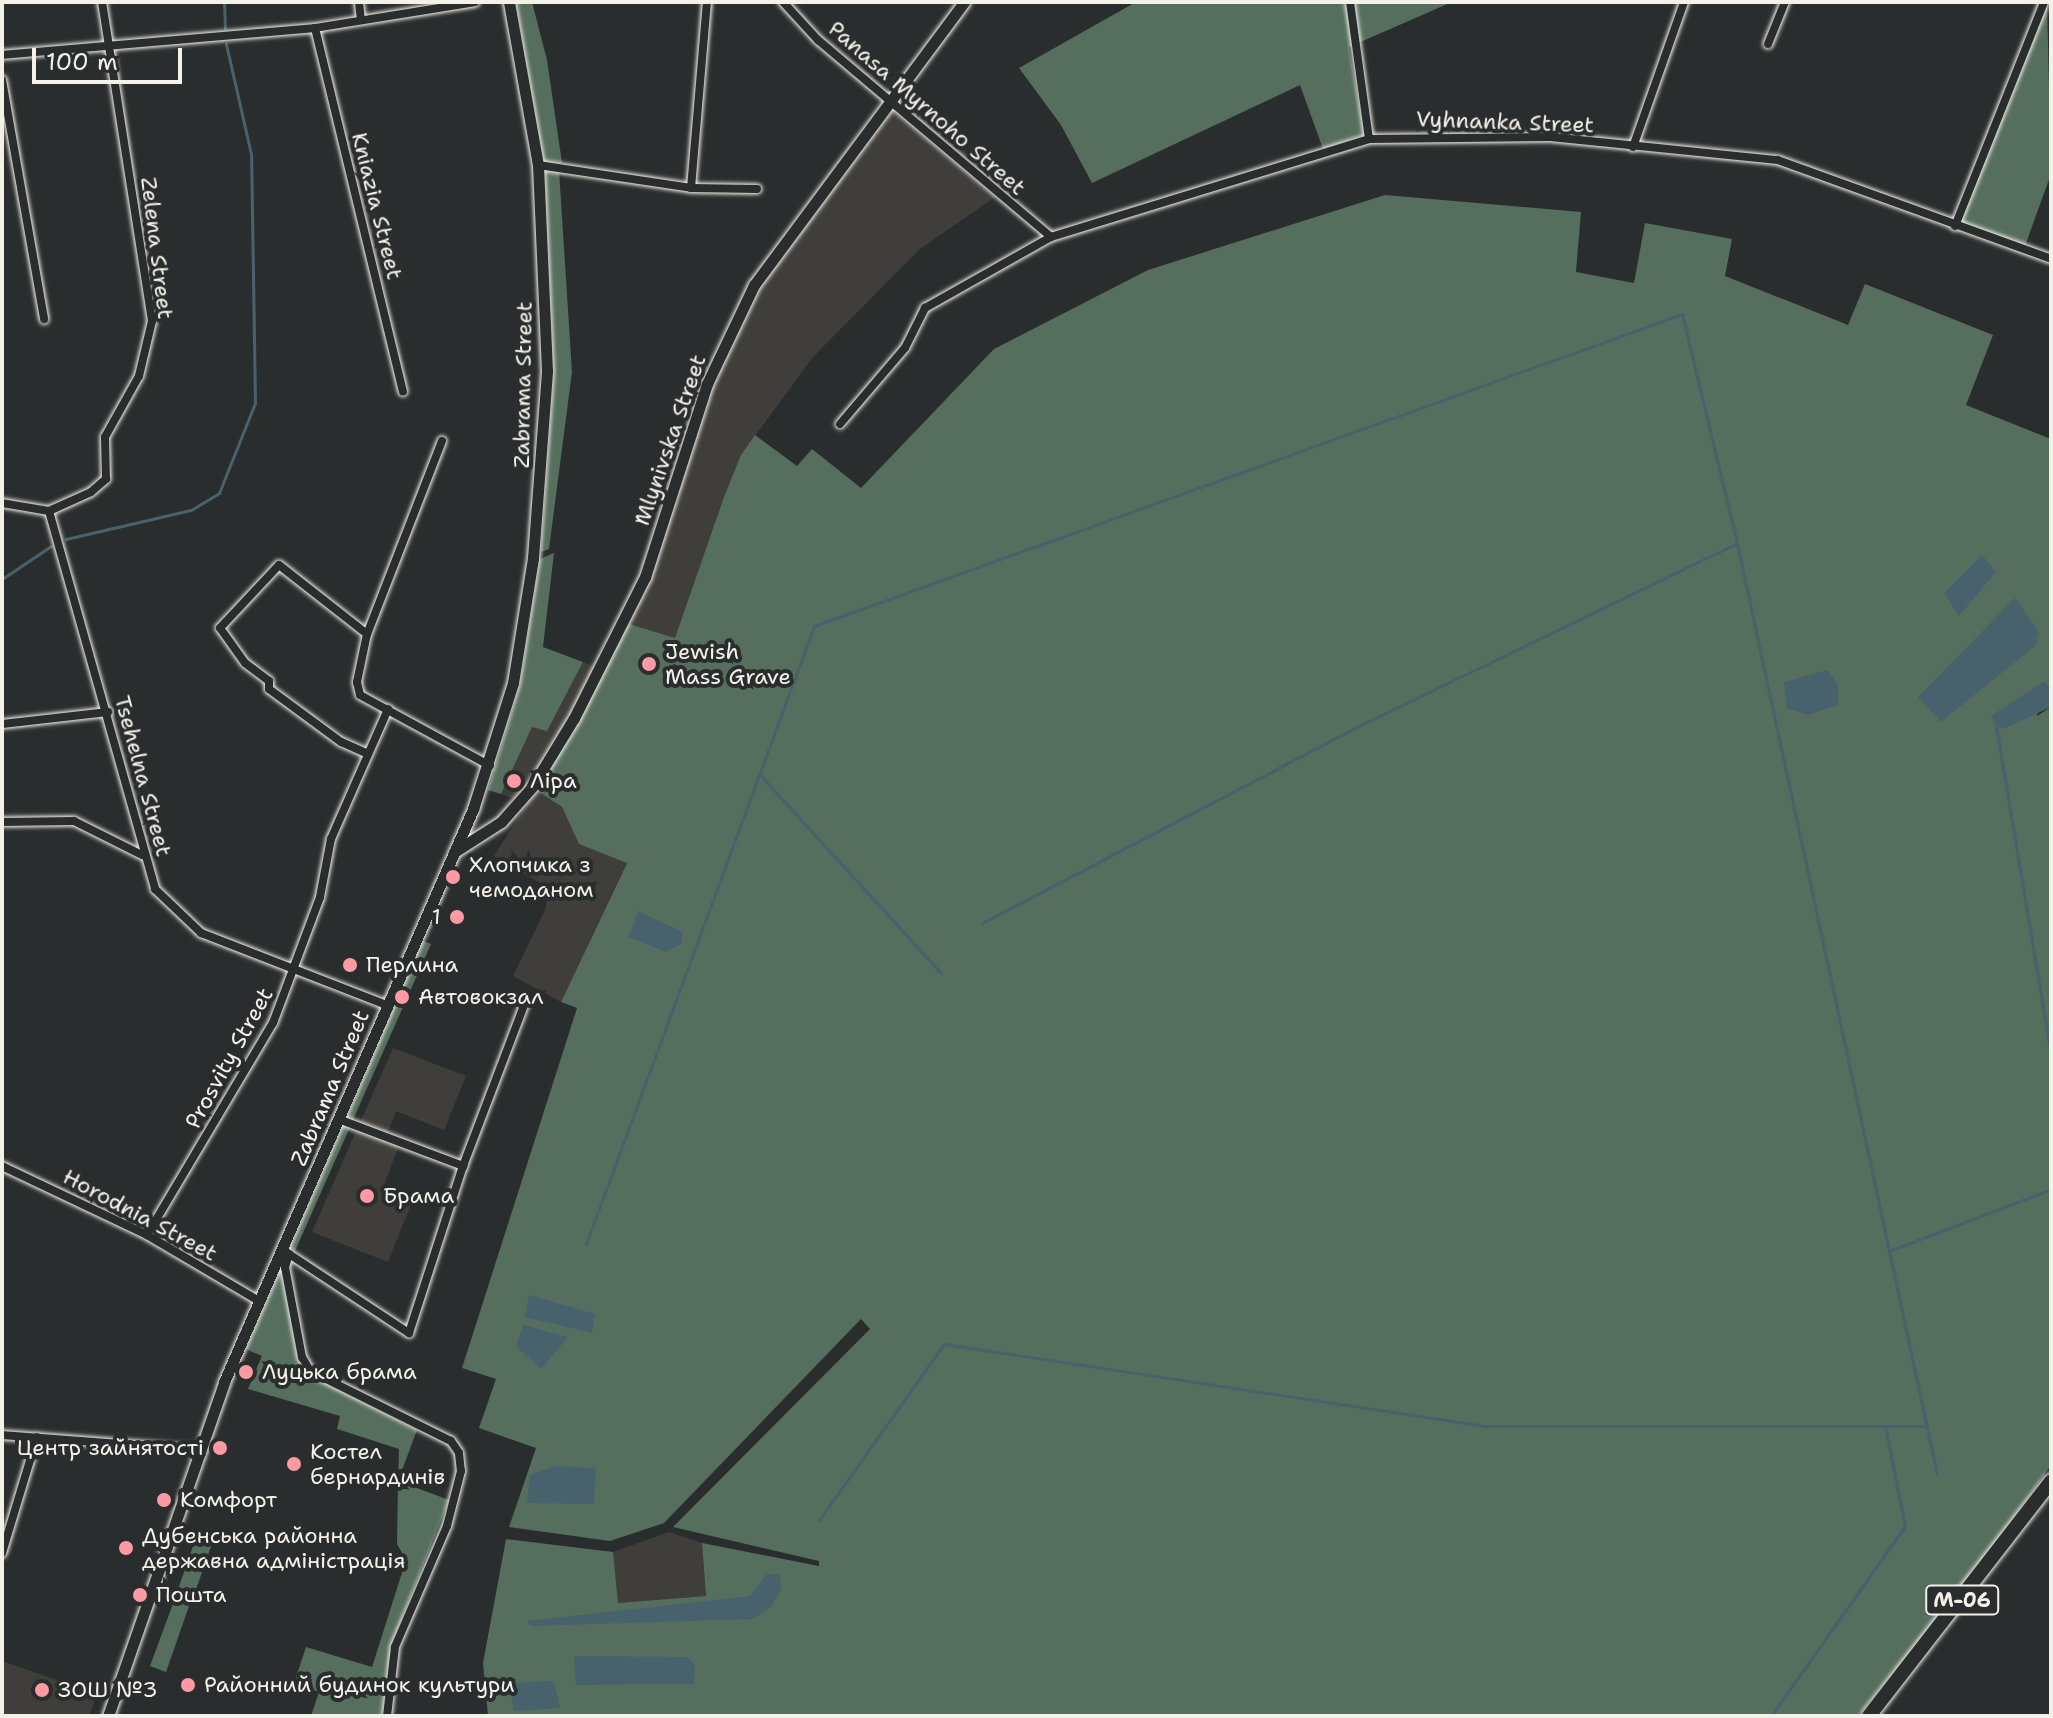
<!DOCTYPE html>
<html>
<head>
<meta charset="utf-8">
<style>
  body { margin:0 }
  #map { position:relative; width:2053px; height:1718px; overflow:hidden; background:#2a2d2e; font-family:"Shantell Sans",sans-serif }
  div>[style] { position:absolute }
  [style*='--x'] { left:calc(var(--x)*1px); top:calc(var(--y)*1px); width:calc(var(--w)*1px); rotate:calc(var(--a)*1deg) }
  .built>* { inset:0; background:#3f3e3a }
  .green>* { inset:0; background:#556e5d }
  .water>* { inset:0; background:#48626d }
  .stream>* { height:3px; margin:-1.5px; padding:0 1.5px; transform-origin:1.5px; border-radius:1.5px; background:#48626d }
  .roads { filter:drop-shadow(0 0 2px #f4f1e8) drop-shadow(0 0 2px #f4f1e8) }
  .minor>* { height:8px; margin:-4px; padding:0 4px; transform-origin:4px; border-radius:4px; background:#2a2d2e }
  .secondary>* { height:11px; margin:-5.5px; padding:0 5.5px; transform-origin:5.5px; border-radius:5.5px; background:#2a2d2e }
  .trunk>* { height:14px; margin:-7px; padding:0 7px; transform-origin:7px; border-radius:7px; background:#2a2d2e }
  .dots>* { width:22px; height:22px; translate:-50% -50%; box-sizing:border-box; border:4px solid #2a2d2e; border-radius:50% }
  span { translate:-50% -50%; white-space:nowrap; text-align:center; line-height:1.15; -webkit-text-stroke:8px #2a2d2e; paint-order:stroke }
  .shield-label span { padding:2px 6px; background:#2a2d2e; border:2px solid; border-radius:6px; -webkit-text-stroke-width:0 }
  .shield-label { font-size:20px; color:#f4f1e8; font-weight:700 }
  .street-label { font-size:22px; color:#f4f1e8 }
  .poi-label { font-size:22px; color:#f4f1e8 }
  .left { translate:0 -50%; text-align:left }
  .right { translate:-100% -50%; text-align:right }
  .frame { position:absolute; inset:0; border:4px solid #f4f1e8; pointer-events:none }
  .scale { position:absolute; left:32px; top:48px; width:150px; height:36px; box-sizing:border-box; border:4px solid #f4f1e8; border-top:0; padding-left:10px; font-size:24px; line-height:28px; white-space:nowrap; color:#f4f1e8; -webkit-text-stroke:6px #2a2d2e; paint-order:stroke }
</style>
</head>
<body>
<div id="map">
  <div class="built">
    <i style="clip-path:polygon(892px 111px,995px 197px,920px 249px,813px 357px,741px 455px,675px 639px,629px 624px,649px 579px,711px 386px,758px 288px)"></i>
    <i style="clip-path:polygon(583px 662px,597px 668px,529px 785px,515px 799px,501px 794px,532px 726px,547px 730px)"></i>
    <i style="clip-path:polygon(536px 790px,562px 807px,579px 844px,627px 862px,561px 1002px,513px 976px,546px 908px,547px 894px,538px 882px,494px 856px)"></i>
    <i style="clip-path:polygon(393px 1048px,466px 1076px,444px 1130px,396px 1111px,387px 1135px,359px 1125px)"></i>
    <i style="clip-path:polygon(357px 1129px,399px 1145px,384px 1185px,414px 1197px,388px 1262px,312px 1232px)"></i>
    <i style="clip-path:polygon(669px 1532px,702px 1543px,706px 1596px,617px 1603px,613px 1552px)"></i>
    <i style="clip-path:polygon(2px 1661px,97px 1694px,89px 1716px,2px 1716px)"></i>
  </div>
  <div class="green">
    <i style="clip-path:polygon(516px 2px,532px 2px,547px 60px,562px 163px,544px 162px)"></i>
    <i style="clip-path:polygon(1136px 2px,1452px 2px,1349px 47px,1364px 135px,1323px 149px,1300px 85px,1092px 183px,1061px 125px,1019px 68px)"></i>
    <i style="clip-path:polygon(2047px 2px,2051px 174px,2025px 246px,1959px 223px)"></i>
    <i style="clip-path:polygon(545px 169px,559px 170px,572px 372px,549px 549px,541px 552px,554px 371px)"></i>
    <i style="clip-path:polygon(1385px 195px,1581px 212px,1576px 272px,1634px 283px,1645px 223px,1732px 239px,1725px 276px,1848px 325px,1865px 284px,1993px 335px,1966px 405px,2051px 439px,2051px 689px,2043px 682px,2037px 716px,2051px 707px,2051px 1465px,1984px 1560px,1858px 1716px,488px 1716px,483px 1663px,506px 1539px,613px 1552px,618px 1603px,706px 1596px,702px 1543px,819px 1566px,819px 1561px,673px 1527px,870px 1329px,861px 1319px,664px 1523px,610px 1541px,509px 1527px,536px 1448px,479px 1428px,496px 1379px,462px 1368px,577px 1008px,561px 1002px,627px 863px,579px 844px,562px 807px,536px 790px,629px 624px,675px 638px,724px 497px,741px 455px,755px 435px,797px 466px,812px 449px,861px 488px,994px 349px,1148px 270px)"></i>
    <i style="clip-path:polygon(554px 553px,543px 647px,583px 662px,547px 731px,532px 727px,501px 794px,488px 790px,520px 685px,540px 559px)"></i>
    <i style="clip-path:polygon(423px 941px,431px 944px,352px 1122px,346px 1120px)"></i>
    <i style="clip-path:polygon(344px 1124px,350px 1127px,295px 1251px,290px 1248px)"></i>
    <i style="clip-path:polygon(281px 1269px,298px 1359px,306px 1374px,417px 1430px,398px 1481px,449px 1500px,391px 1645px,382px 1716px,311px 1716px,319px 1692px,294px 1683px,306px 1647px,372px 1667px,406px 1560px,397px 1544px,398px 1481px,399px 1449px,337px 1429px,340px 1416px,248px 1389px,262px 1356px,246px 1349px)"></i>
    <i style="clip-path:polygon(199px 1529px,215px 1535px,193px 1598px,177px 1592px)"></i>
    <i style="clip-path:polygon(174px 1601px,189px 1606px,166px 1672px,150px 1666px)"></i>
  </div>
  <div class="water">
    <i style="clip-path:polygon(1982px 555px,1996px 572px,1959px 616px,1944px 593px)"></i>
    <i style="clip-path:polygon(2015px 598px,2039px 632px,2035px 646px,1941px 722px,1918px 697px)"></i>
    <i style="clip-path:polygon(1828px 670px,1838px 686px,1838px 705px,1808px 715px,1787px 708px,1784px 682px)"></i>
    <i style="clip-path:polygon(2043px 682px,2051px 689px,2051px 707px,2003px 729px,1996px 726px,1991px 716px)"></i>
    <i style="clip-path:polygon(638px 911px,683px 932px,681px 944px,666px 952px,629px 937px)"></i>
    <i style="clip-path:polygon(529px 1295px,595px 1314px,592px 1333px,525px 1317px)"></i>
    <i style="clip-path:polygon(523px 1325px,568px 1337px,541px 1369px,516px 1346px)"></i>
    <i style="clip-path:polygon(556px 1466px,596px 1468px,594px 1504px,527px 1503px,530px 1475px)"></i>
    <i style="clip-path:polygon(767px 1574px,780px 1574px,781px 1590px,771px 1607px,753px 1619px,531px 1626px,527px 1621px,750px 1596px)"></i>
    <i style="clip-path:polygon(574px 1656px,686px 1657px,695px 1664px,694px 1684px,576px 1685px)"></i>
    <i style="clip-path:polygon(554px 1681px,560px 1708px,514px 1711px,509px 1683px)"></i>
  </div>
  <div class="stream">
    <i style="--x:224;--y:2;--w:26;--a:88"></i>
    <i style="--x:66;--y:539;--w:128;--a:-13.1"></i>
    <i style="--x:191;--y:510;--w:33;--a:-31"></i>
    <i style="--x:219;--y:493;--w:97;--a:-68.2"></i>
    <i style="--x:255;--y:403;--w:249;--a:-90.9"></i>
    <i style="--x:251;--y:154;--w:113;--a:-102.8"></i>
    <i style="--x:2;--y:579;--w:59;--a:-34"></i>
    <i style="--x:1996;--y:726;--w:334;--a:80.5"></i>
    <i style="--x:761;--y:776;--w:267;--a:47.6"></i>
    <i style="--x:982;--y:923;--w:432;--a:-27.6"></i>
    <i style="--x:1365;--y:723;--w:413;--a:-25.8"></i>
    <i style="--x:586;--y:1244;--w:659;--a:-69.75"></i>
    <i style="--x:814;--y:626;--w:922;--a:-19.77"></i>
    <i style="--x:1682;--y:314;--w:236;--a:76.5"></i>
    <i style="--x:1737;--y:543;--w:952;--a:77.88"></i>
    <i style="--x:1889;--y:1251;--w:173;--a:-20.9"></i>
    <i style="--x:819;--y:1520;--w:216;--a:-54.6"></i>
    <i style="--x:944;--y:1344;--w:547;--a:8.62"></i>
    <i style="--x:1485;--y:1426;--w:442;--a:0"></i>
    <i style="--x:1771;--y:1716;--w:232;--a:-54.8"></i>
    <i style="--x:1905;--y:1526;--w:102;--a:-101.3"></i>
  </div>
  <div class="roads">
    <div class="minor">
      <i style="--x:359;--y:2;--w:18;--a:84"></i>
      <i style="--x:783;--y:2;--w:52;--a:47.4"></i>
      <i style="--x:818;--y:40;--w:305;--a:40.2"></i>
      <i style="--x:1350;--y:2;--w:138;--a:82.1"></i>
      <i style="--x:315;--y:28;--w:374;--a:76.4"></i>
      <i style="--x:1768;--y:44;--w:45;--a:-68"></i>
      <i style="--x:2;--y:55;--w:314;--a:-4.9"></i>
      <i style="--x:315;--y:28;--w:162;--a:-9.2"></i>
      <i style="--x:2;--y:80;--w:243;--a:80"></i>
      <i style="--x:1633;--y:147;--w:154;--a:-70.6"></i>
      <i style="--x:538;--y:165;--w:155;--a:8.5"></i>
      <i style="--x:691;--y:188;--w:66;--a:0.9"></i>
      <i style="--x:691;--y:188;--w:187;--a:-85.1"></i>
      <i style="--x:1955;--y:226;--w:241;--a:-68.3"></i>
      <i style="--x:840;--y:424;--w:100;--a:-49.5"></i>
      <i style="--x:905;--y:348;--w:45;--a:-63.4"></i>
      <i style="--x:925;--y:308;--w:145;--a:-29.4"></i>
      <i style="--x:1051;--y:237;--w:333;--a:-17.1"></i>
      <i style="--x:1369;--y:139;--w:181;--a:-0.6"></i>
      <i style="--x:1550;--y:137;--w:229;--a:5.8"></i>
      <i style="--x:1778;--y:160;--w:290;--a:19.9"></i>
      <i style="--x:442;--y:441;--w:207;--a:111.2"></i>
      <i style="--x:367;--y:634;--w:49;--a:101.8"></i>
      <i style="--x:357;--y:682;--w:13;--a:77"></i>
      <i style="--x:360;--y:695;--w:148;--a:28.6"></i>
      <i style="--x:2;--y:503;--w:48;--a:9.7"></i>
      <i style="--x:49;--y:511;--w:393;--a:74.3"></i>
      <i style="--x:155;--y:889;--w:64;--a:43.7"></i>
      <i style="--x:201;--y:933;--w:199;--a:21.2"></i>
      <i style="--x:49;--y:511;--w:46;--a:-24.3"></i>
      <i style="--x:91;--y:492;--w:20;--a:-41"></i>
      <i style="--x:106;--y:479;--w:42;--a:-91.4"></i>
      <i style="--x:105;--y:437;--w:70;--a:-60.9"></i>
      <i style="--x:139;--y:376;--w:57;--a:-76.7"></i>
      <i style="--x:152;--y:321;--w:323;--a:-98.9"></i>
      <i style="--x:2;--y:724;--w:107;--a:-6.5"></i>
      <i style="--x:366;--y:753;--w:27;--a:-156"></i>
      <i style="--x:341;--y:742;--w:89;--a:-143.6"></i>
      <i style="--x:269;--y:689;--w:8;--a:-90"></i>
      <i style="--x:269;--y:681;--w:30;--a:-143"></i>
      <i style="--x:245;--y:663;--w:43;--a:-125.5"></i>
      <i style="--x:220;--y:628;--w:86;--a:-46.9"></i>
      <i style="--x:279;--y:565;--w:112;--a:38.1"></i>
      <i style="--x:2;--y:822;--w:72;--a:-0.8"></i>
      <i style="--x:74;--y:821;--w:76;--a:26.6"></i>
      <i style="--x:338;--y:1119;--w:134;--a:20.6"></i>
      <i style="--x:2;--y:1166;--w:161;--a:25.4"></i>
      <i style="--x:147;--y:1235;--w:130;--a:30.5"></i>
      <i style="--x:147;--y:1235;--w:247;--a:-59.3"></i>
      <i style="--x:273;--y:1023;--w:134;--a:-69.5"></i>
      <i style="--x:320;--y:897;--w:59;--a:-79.3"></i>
      <i style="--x:331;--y:839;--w:142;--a:-66.3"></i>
      <i style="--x:282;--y:1249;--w:9;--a:36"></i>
      <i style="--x:289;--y:1254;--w:14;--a:107"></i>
      <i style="--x:285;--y:1267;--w:92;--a:79.3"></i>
      <i style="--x:302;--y:1357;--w:16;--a:60"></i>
      <i style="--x:310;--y:1371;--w:157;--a:26.4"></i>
      <i style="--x:451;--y:1441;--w:14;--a:56"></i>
      <i style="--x:459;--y:1453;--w:18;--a:84"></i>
      <i style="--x:461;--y:1471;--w:57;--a:104.3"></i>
      <i style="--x:447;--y:1526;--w:132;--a:113.3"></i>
      <i style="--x:395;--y:1647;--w:69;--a:96.6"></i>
      <i style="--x:289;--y:1254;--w:144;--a:33.4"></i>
      <i style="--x:409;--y:1333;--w:176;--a:-72.1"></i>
      <i style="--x:463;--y:1166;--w:174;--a:-69.2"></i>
      <i style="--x:2;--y:1435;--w:201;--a:4.3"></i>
      <i style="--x:2;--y:1553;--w:121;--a:-73.2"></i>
    </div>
    <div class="secondary">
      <i style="--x:454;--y:852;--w:56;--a:-32.6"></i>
      <i style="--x:501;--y:822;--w:47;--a:-48.5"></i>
      <i style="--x:532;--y:787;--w:81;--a:-58.7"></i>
      <i style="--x:574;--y:718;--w:158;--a:-63.3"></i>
      <i style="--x:645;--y:577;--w:203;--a:-72.2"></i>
      <i style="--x:707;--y:384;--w:110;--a:-64.6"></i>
      <i style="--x:754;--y:285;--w:352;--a:-53.4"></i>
      <i style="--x:108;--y:1716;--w:354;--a:-70.8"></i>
      <i style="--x:224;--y:1382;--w:625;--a:-66.51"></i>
      <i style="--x:473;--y:809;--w:132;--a:-72.4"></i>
      <i style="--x:513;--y:683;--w:127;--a:-80.9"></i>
      <i style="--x:533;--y:558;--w:188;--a:-85.7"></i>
      <i style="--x:547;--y:371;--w:206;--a:-92.5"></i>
      <i style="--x:538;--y:165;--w:166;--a:-100.1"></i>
    </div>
    <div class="trunk">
      <i style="--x:1869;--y:1716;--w:297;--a:-52.2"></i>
    </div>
  </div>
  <div class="dots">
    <i style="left:649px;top:664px;background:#ff9aa2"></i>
    <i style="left:514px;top:781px;background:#ff9aa2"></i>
    <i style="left:453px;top:877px;background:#ff9aa2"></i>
    <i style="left:457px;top:917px;background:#ff9aa2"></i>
    <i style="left:350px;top:965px;background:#ff9aa2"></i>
    <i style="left:402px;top:997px;background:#ff9aa2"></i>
    <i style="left:367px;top:1196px;background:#ff9aa2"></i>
    <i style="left:246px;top:1372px;background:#ff9aa2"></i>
    <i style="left:220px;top:1448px;background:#ff9aa2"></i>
    <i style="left:294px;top:1464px;background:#ff9aa2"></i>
    <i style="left:164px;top:1500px;background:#ff9aa2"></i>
    <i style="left:126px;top:1548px;background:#ff9aa2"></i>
    <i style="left:140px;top:1595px;background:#ff9aa2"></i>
    <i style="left:188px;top:1685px;background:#ff9aa2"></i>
    <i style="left:42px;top:1690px;background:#ff9aa2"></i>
  </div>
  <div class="shield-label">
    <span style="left:1962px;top:1600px">М-06</span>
  </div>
  <div class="street-label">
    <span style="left:927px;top:108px;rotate:41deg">Panasa Myrnoho Street</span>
    <span style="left:1505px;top:122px;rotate:2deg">Vyhnanka Street</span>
    <span style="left:377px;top:206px;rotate:76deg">Kniazia Street</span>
    <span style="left:157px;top:248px;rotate:83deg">Zelena Street</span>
    <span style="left:523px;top:385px;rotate:-89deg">Zabrama Street</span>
    <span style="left:670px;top:440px;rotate:-71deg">Mlynivska Street</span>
    <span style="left:143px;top:776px;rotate:75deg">Tsehelna Street</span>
    <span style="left:229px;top:1058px;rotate:-61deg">Prosvity Street</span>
    <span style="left:330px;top:1088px;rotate:-67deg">Zabrama Street</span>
    <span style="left:140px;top:1215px;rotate:28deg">Horodnia Street</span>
  </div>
  <div class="poi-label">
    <span class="left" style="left:665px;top:664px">Jewish<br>Mass Grave</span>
    <span class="left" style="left:530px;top:781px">Ліра</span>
    <span class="left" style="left:469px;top:877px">Хлопчика з<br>чемоданом</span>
    <span class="right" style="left:441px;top:917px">1</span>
    <span class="left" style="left:366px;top:965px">Перлина</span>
    <span class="left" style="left:418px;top:997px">Автовокзал</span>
    <span class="left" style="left:383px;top:1196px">Брама</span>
    <span class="left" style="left:262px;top:1372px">Луцька брама</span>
    <span class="right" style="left:204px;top:1448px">Центр зайнятості</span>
    <span class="left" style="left:310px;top:1464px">Костел<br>бернардинів</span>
    <span class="left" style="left:180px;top:1500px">Комфорт</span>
    <span class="left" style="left:142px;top:1548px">Дубенська районна<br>державна адміністрація</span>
    <span class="left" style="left:156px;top:1595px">Пошта</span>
    <span class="left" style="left:204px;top:1685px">Районний будинок культури</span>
    <span class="left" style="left:58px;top:1690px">ЗОШ №3</span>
  </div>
  <div class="frame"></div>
  <div class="scale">100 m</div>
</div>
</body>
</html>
